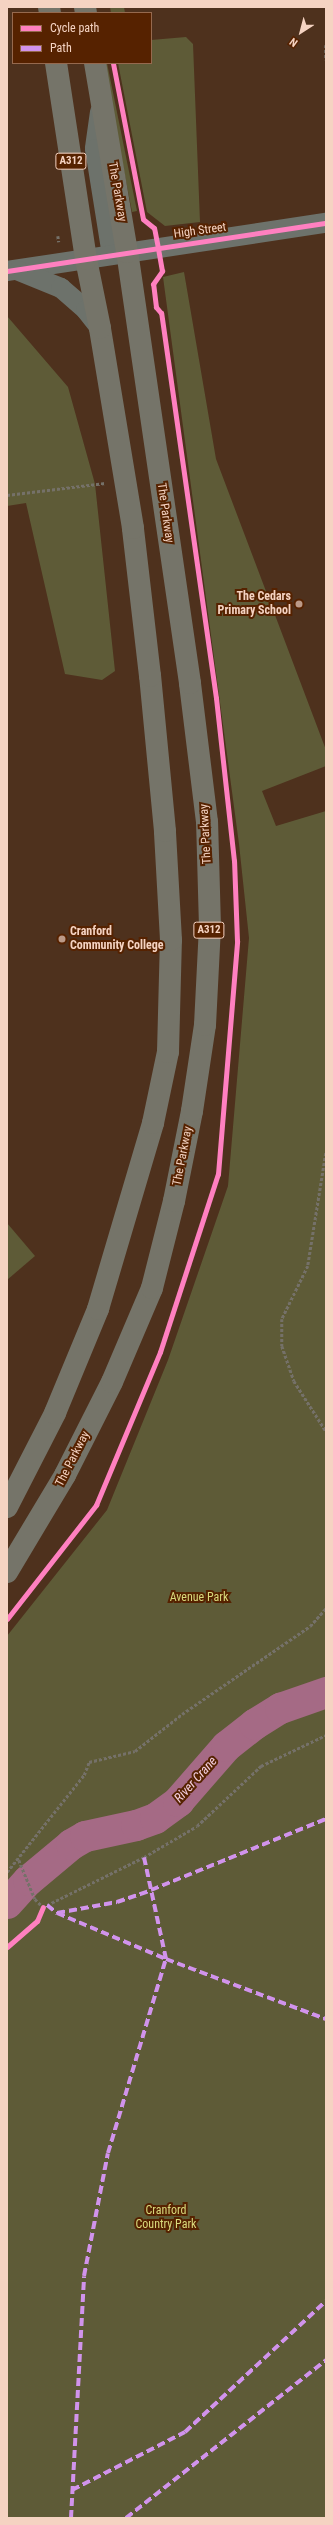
<!DOCTYPE html>
<html>
<head>
<meta charset="utf-8">
<style>
  body { margin:0 }
  #map { position:relative; width:333px; height:2525px; overflow:hidden; background:#4e311d; font-family:"Roboto Condensed",sans-serif }
  div>[style] { position:absolute }
  [style*='--x'] { left:calc(var(--x)*1px); top:calc(var(--y)*1px); width:calc(var(--w)*1px); rotate:calc(var(--a)*1deg) }
  .green>* { inset:0; background:#5e5b37 }
  .river>* { height:31px; margin:-15.5px; padding:0 15.5px; transform-origin:15.5px; border-radius:15.5px; background:#a56a85 }
  .path>* { height:2.5px; margin-top:-1.25px; transform-origin:0; background:repeating-linear-gradient(90deg,#757169 0 3px,transparent 0 5px) }
  .minor>* { height:20px; margin:-10px; padding:0 10px; transform-origin:10px; border-radius:10px; background:#6d726b }
  .highway>* { height:22px; margin:-11px; padding:0 11px; transform-origin:11px; border-radius:11px; background:#757469 }
  .quiet>* { height:4px; margin-top:-2px; transform-origin:0; background:repeating-linear-gradient(90deg,#d193ec 0 8px,transparent 0 12px) }
  .cycleway>* { height:5px; margin:-2.5px; padding:0 2.5px; transform-origin:2.5px; border-radius:2.5px; background:#ff80c0 }
  .dots>* { width:11px; height:11px; translate:-50% -50%; box-sizing:border-box; border:2px solid #562200; border-radius:50% }
  span { translate:-50% -50%; white-space:nowrap; text-align:center; line-height:1.15; -webkit-text-stroke:4px #562200; paint-order:stroke }
  .shield-label span { padding:1px 3px; background:#562200; border:1px solid; border-radius:3px; -webkit-text-stroke-width:0 }
  .shield-label { font-size:11px; color:#f5d3c2; font-weight:700 }
  .street-label { font-size:12px; color:#f5d3c2 }
  .poi-label { font-size:12px; color:#f5d3c2; font-weight:700 }
  .right { translate:-100% -50%; text-align:right }
  .left { translate:0 -50%; text-align:left }
  .park-label { font-size:12px; color:#d9da7c }
  .water-label { font-size:13px; color:#f5d0e1; font-style:italic }
  .frame { position:absolute; inset:0; border:8px solid #f5d3c2; pointer-events:none }
  .legend { position:absolute; left:12px; top:12px; width:140px; height:52px; box-sizing:border-box; background:#562200; border:1px solid #96694e; margin:0; padding:5px 7px; list-style:none; font-size:12px; color:#f5d3c2 }
  .legend li { display:flex; align-items:center; gap:8px; height:20px }
  .legend b { width:20px; border:1px solid #96694e }
  .north { position:absolute; left:281px; top:12px; width:40px; height:40px; -webkit-text-stroke:3px #562200; paint-order:stroke; rotate:216deg; font-size:11px; font-weight:700; line-height:16px; text-align:center; color:#f5d3c2 }
  .north::after { content:''; display:block; margin:auto; width:14px; height:18px; background:#f5d3c2; clip-path:polygon(50% 0,100% 100%,50% 72%,0 100%) }
</style>
</head>
<body>
<div id="map">
  <div class="green">
    <i style="clip-path:polygon(110px 7px,124px 7px,125px 13px,111px 13px)"></i>
    <i style="clip-path:polygon(186px 37px,193px 44px,200px 222px,165px 226px,147px 212px,118px 63px,151px 63px,151px 40px)"></i>
    <i style="clip-path:polygon(103px 63px,107px 63px,137px 211px,132px 212px)"></i>
    <i style="clip-path:polygon(184px 272px,216px 459px,326px 750px,326px 766px,262px 791px,276px 826px,326px 811px,326px 2518px,7px 2518px,7px 1636px,107px 1510px,168px 1360px,228px 1186px,249px 938px,239px 844px,163px 277px)"></i>
    <i style="clip-path:polygon(7px 316px,68px 387px,95px 484px,115px 671px,102px 680px,65px 674px,26px 503px,7px 506px)"></i>
    <i style="clip-path:polygon(7px 1223px,35px 1256px,7px 1280px)"></i>
  </div>
  <div class="river">
    <i style="--x:7;--y:1903;--w:31;--a:-48"></i>
    <i style="--x:28;--y:1880;--w:56;--a:-39.9"></i>
    <i style="--x:71;--y:1844;--w:16;--a:-30"></i>
    <i style="--x:85;--y:1836;--w:52;--a:-12.2"></i>
    <i style="--x:136;--y:1825;--w:20;--a:-20"></i>
    <i style="--x:155;--y:1818;--w:29;--a:-36"></i>
    <i style="--x:178;--y:1801;--w:73;--a:-48.9"></i>
    <i style="--x:226;--y:1746;--w:36;--a:-38"></i>
    <i style="--x:254;--y:1724;--w:31;--a:-32"></i>
    <i style="--x:280;--y:1708;--w:49;--a:-19.2"></i>
  </div>
  <div class="path">
    <i style="--x:326;--y:45;--w:15;--a:90"></i>
    <i style="--x:58;--y:236;--w:6;--a:81"></i>
    <i style="--x:7;--y:495;--w:99;--a:-7"></i>
    <i style="--x:326;--y:1153;--w:114;--a:99.1"></i>
    <i style="--x:308;--y:1266;--w:59;--a:116.1"></i>
    <i style="--x:282;--y:1319;--w:27;--a:90"></i>
    <i style="--x:282;--y:1346;--w:37;--a:71"></i>
    <i style="--x:294;--y:1381;--w:59;--a:57.4"></i>
    <i style="--x:19;--y:1860;--w:42;--a:67.7"></i>
    <i style="--x:35;--y:1899;--w:11;--a:45"></i>
    <i style="--x:43;--y:1907;--w:4;--a:-27"></i>
    <i style="--x:47;--y:1905;--w:108;--a:-26.3"></i>
    <i style="--x:144;--y:1857;--w:61;--a:-30.3"></i>
    <i style="--x:197;--y:1826;--w:88;--a:-43.2"></i>
    <i style="--x:261;--y:1766;--w:72;--a:-25.5"></i>
    <i style="--x:7;--y:1872;--w:124;--a:-51.6"></i>
    <i style="--x:84;--y:1775;--w:14;--a:-69"></i>
    <i style="--x:89;--y:1762;--w:47;--a:-13.4"></i>
    <i style="--x:135;--y:1751;--w:60;--a:-38.2"></i>
    <i style="--x:182;--y:1714;--w:155;--a:-34.5"></i>
    <i style="--x:310;--y:1626;--w:24;--a:-48"></i>
  </div>
  <div class="minor">
    <i style="--x:100;--y:112;--w:37;--a:98"></i>
    <i style="--x:95;--y:149;--w:107;--a:80.9"></i>
    <i style="--x:7;--y:271;--w:323;--a:-8.6"></i>
    <i style="--x:19;--y:271;--w:45;--a:22"></i>
    <i style="--x:61;--y:288;--w:33;--a:41"></i>
    <i style="--x:86;--y:310;--w:23;--a:52"></i>
  </div>
  <div class="highway">
    <i style="--x:49;--y:7;--w:6;--a:81"></i>
    <i style="--x:85;--y:7;--w:6;--a:81"></i>
    <i style="--x:7;--y:1507;--w:106;--a:-62.9"></i>
    <i style="--x:55;--y:1413;--w:113;--a:-67.5"></i>
    <i style="--x:98;--y:1309;--w:194;--a:-73.5"></i>
    <i style="--x:153;--y:1123;--w:73;--a:-78.1"></i>
    <i style="--x:168;--y:1052;--w:112;--a:-88.5"></i>
    <i style="--x:171;--y:940;--w:109;--a:-93.2"></i>
    <i style="--x:165;--y:831;--w:156;--a:-95.5"></i>
    <i style="--x:150;--y:676;--w:149;--a:-96.6"></i>
    <i style="--x:133;--y:528;--w:203;--a:-99.4"></i>
    <i style="--x:100;--y:328;--w:70;--a:-101.5"></i>
    <i style="--x:86;--y:259;--w:198;--a:-98.7"></i>
    <i style="--x:7;--y:1572;--w:113;--a:-59.1"></i>
    <i style="--x:65;--y:1475;--w:104;--a:-63.2"></i>
    <i style="--x:112;--y:1382;--w:102;--a:-66.9"></i>
    <i style="--x:152;--y:1288;--w:90;--a:-75.8"></i>
    <i style="--x:174;--y:1201;--w:92;--a:-78.7"></i>
    <i style="--x:192;--y:1111;--w:87;--a:-81.4"></i>
    <i style="--x:205;--y:1025;--w:98;--a:-87.1"></i>
    <i style="--x:210;--y:927;--w:105;--a:-91.6"></i>
    <i style="--x:207;--y:822;--w:140;--a:-97"></i>
    <i style="--x:190;--y:683;--w:436;--a:-98.3"></i>
    <i style="--x:127;--y:252;--w:192;--a:-99.6"></i>
  </div>
  <div class="quiet">
    <i style="--x:47;--y:1905;--w:13;--a:39"></i>
    <i style="--x:57;--y:1913;--w:118;--a:22.9"></i>
    <i style="--x:166;--y:1959;--w:171;--a:20.6"></i>
    <i style="--x:57;--y:1913;--w:61;--a:-10.4"></i>
    <i style="--x:117;--y:1902;--w:36;--a:-19"></i>
    <i style="--x:151;--y:1890;--w:189;--a:-22.1"></i>
    <i style="--x:72;--y:2490;--w:127;--a:-27.2"></i>
    <i style="--x:185;--y:2432;--w:192;--a:-42.9"></i>
    <i style="--x:71;--y:2518;--w:242;--a:-86.9"></i>
    <i style="--x:84;--y:2276;--w:125;--a:-79"></i>
    <i style="--x:108;--y:2153;--w:202;--a:-73.4"></i>
    <i style="--x:166;--y:1959;--w:104;--a:-102.2"></i>
    <i style="--x:126;--y:2518;--w:255;--a:-38.3"></i>
  </div>
  <div class="cycleway">
    <i style="--x:7;--y:271;--w:323;--a:-8.6"></i>
    <i style="--x:7;--y:1619;--w:145;--a:-52"></i>
    <i style="--x:96;--y:1505;--w:166;--a:-67.3"></i>
    <i style="--x:160;--y:1352;--w:187;--a:-72"></i>
    <i style="--x:218;--y:1174;--w:234;--a:-85.3"></i>
    <i style="--x:237;--y:941;--w:80;--a:-92.1"></i>
    <i style="--x:234;--y:861;--w:164;--a:-96.3"></i>
    <i style="--x:216;--y:698;--w:389;--a:-98.1"></i>
    <i style="--x:161;--y:313;--w:8;--a:-130"></i>
    <i style="--x:156;--y:307;--w:23;--a:-97"></i>
    <i style="--x:153;--y:284;--w:16;--a:-55"></i>
    <i style="--x:162;--y:271;--w:23;--a:-100"></i>
    <i style="--x:158;--y:248;--w:20;--a:-101"></i>
    <i style="--x:154;--y:228;--w:14;--a:-141"></i>
    <i style="--x:143;--y:219;--w:159;--a:-100.9"></i>
    <i style="--x:7;--y:1947;--w:40;--a:-41"></i>
    <i style="--x:37;--y:1921;--w:15;--a:-67"></i>
  </div>
  <div class="dots">
    <i style="left:299px;top:604px;background:#bb9a88"></i>
    <i style="left:62px;top:939px;background:#bb9a88"></i>
  </div>
  <div class="shield-label">
    <span style="left:71px;top:161px">A312</span>
    <span style="left:209px;top:930px">A312</span>
  </div>
  <div class="street-label">
    <span style="left:117px;top:192px;rotate:80deg">The Parkway</span>
    <span style="left:200px;top:231px;rotate:-8deg">High Street</span>
    <span style="left:165px;top:513px;rotate:82deg">The Parkway</span>
    <span style="left:206px;top:834px;rotate:-93deg">The Parkway</span>
    <span style="left:183px;top:1156px;rotate:-79deg">The Parkway</span>
    <span style="left:73px;top:1459px;rotate:-63deg">The Parkway</span>
  </div>
  <div class="poi-label">
    <span class="right" style="left:291px;top:604px">The Cedars<br>Primary School</span>
    <span class="left" style="left:70px;top:939px">Cranford<br>Community College</span>
  </div>
  <div class="park-label">
    <span style="left:199px;top:1598px">Avenue Park</span>
    <span style="left:166px;top:2218px">Cranford<br>Country Park</span>
  </div>
  <div class="water-label">
    <span style="left:196px;top:1780px;rotate:-48deg">River Crane</span>
  </div>
  <div class="frame"></div>
  <ul class="legend">
  <li><b style="height:5px;background:#ff80c0"></b>Cycle path</li>
  <li><b style="height:5px;background:#d193ec"></b>Path</li>
  </ul>
  <div class="north">N</div>
</div>
</body>
</html>
